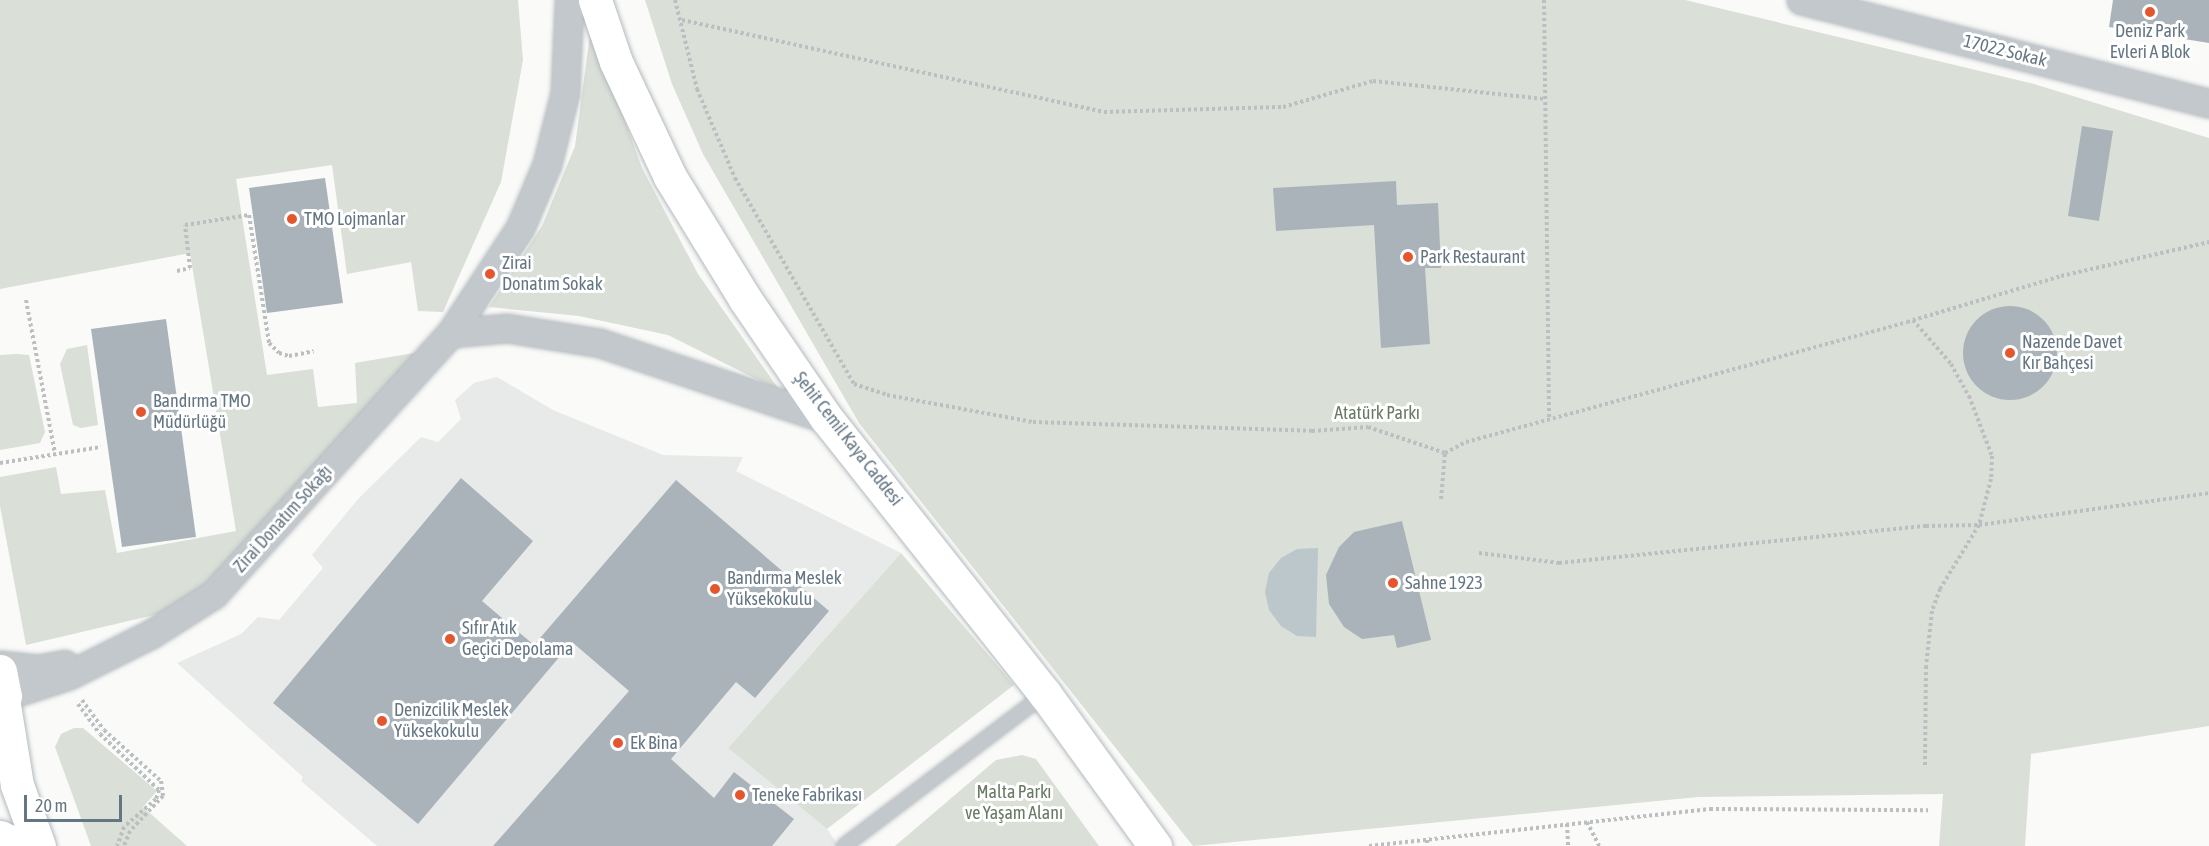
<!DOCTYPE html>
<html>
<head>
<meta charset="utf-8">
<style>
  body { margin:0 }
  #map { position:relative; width:2209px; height:846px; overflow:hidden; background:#fafaf8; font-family:"Asap Condensed",sans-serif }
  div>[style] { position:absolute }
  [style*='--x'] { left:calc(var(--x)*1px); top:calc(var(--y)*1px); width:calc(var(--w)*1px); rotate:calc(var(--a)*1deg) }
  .built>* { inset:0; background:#e8e9e9 }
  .green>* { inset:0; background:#dadfd7 }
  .water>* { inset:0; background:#bbc7cb }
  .building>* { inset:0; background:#aab3b9 }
  .round { border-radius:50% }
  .path>* { height:4px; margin-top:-2px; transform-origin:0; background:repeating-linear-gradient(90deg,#bbbfc2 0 3px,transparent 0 6px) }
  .roads { filter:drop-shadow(0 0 2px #b3babf) drop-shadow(0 0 2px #b3babf) }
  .lane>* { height:14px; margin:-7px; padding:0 7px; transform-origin:7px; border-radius:7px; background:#c3c8cc }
  .street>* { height:27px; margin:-13.5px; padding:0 13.5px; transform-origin:13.5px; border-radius:13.5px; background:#c3c8cc }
  .secondary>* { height:33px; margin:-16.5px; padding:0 16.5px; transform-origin:16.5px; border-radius:16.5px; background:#fff }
  .primary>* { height:33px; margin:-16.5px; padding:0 16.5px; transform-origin:16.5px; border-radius:16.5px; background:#fff }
  .highway>* { height:33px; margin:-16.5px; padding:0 16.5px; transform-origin:16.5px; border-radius:16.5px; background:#fff }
  .dots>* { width:16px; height:16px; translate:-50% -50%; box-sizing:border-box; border:3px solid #fff; border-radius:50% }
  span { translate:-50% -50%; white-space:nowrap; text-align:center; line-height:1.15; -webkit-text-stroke:6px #fff; paint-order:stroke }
  .poi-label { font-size:18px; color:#657683 }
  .left { translate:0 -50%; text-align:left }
  .street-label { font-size:18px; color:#657683 }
  .park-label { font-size:18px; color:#687a64 }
  .scale { position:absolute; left:24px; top:795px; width:98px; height:27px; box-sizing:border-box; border:3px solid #657683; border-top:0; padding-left:8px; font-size:18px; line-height:21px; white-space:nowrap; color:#657683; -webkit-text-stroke:4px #fff; paint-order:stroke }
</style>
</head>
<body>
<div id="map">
  <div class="built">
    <i style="clip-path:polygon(497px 377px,553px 410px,663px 455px,743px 457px,736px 471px,901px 553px,728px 748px,827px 829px,839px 846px,377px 846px,301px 781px,303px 777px,177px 663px,241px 634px,258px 617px,279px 620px,323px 568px,312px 555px,358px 499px,421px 437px,438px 442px,461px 419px,455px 400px,474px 383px)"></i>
  </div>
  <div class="green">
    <i style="clip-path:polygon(0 0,518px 0,523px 60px,501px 182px,443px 312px,418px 311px,411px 262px,347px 274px,332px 165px,236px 179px,267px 375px,313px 369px,318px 407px,357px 403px,355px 363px,420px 352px,238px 553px,180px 609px,26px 645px,0 506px,0 477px,56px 467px,61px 494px,105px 490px,117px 553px,236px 531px,190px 253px,0 289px)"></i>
    <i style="clip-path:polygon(645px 0,1685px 0,2034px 84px,2209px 138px,2209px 726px,2031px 754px,2025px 846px,1939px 846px,1943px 794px,1698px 797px,1193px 846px,859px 423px,703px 154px,672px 84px)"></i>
    <i style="clip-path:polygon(591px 27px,642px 168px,698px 274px,780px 391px,668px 335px,579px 316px,489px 307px,542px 226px,575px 146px)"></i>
    <i style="clip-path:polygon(87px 345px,98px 425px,81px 428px,73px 425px,60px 364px,67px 349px)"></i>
    <i style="clip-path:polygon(17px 354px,29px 355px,45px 432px,40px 443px,0 450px,0 355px)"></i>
    <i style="clip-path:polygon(901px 553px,1014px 685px,827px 829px,728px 748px)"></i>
    <i style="clip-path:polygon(74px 728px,83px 728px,157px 791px,143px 807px,187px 846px,91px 846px,55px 747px,61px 734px)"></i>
    <i style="clip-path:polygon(1022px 755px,1036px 759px,1099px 846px,895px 846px,996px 760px)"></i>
  </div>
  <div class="water">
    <i style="clip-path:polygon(1318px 548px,1316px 637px,1297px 636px,1281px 626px,1269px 610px,1265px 592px,1269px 573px,1281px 558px,1297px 549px)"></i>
  </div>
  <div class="building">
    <i style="clip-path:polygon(2113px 0,2209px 0,2209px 43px,2109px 27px)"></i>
    <i style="clip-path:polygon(2082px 126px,2113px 131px,2099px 221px,2068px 216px)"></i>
    <i style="clip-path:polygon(325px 178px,343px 303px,267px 313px,249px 188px)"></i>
    <i style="clip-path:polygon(1396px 181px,1397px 205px,1438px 203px,1441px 268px,1425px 268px,1430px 344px,1381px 348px,1374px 225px,1276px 231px,1273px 188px)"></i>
    <i class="round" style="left:1963px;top:306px;width:94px;height:94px"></i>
    <i style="clip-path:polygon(166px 319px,196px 537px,122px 547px,91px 329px)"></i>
    <i style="clip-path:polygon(461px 478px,533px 541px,482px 601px,534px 645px,676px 480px,829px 611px,755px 698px,736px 682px,671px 759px,714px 798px,734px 772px,794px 819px,772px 846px,493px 846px,629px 691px,572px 642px,418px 824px,273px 703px)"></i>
    <i style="clip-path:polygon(1402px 521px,1431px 640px,1397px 648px,1394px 635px,1362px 639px,1344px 627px,1329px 604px,1326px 575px,1339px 547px,1354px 532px)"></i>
  </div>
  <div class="path">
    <i style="--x:675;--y:0;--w:92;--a:76.1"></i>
    <i style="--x:697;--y:89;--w:97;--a:66.9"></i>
    <i style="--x:735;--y:178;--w:238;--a:60"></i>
    <i style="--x:854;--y:384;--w:35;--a:18"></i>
    <i style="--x:887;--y:395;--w:148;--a:10.5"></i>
    <i style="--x:1033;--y:422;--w:279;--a:1.8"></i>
    <i style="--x:1312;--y:431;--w:56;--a:-4.1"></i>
    <i style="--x:1368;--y:427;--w:81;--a:18.7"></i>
    <i style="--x:1544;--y:0;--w:419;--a:89.3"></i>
    <i style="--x:682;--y:20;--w:432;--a:12.3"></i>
    <i style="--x:1104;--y:112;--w:179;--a:-1.6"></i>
    <i style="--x:1283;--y:107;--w:94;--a:-16.1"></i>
    <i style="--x:1373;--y:81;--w:171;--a:6"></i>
    <i style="--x:177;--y:271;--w:13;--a:-13"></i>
    <i style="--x:190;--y:268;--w:43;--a:-96.6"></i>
    <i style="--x:185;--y:225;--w:65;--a:-8.9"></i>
    <i style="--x:249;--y:215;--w:130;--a:81.1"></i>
    <i style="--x:269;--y:343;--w:14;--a:45"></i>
    <i style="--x:279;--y:353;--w:10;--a:17"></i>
    <i style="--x:289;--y:356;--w:25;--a:-11"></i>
    <i style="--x:26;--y:300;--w:156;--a:79.3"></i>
    <i style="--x:1913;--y:320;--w:58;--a:49.2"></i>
    <i style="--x:1951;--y:364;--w:37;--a:61"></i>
    <i style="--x:1969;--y:396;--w:64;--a:69"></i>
    <i style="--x:1992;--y:456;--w:23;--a:92"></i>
    <i style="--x:1991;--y:479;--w:48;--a:104.6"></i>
    <i style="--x:1979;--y:525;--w:75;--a:121.4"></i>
    <i style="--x:1940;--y:589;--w:23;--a:110"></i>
    <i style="--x:1932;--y:611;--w:55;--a:96.2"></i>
    <i style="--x:1926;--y:666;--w:100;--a:90.6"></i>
    <i style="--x:0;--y:463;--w:102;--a:-9"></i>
    <i style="--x:1441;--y:499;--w:46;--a:-85"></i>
    <i style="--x:1445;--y:453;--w:24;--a:-28"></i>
    <i style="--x:1466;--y:442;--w:457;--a:-15.2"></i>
    <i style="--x:1907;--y:322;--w:161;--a:-16.6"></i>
    <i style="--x:2061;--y:276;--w:152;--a:-12.9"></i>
    <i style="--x:1479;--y:553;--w:81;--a:7.1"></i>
    <i style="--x:1559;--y:563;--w:369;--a:-5.8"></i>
    <i style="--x:1926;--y:526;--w:53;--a:-1.1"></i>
    <i style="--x:1979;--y:525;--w:232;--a:-7.9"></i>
    <i style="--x:82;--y:700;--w:37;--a:54"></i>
    <i style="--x:104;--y:730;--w:76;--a:41.8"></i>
    <i style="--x:161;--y:781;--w:15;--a:82"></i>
    <i style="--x:163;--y:796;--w:48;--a:133.3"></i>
    <i style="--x:130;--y:831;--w:16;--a:112"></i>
    <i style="--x:78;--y:704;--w:37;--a:54"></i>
    <i style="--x:100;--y:734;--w:81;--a:43.5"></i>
    <i style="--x:159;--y:790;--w:9;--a:108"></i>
    <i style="--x:156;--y:799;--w:43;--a:138.8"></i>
    <i style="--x:124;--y:827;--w:20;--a:110"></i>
    <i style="--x:1587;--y:822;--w:27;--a:63"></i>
    <i style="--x:1567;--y:824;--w:22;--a:87"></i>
    <i style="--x:1427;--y:840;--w:6;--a:90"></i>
    <i style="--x:1369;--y:846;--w:343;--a:-6.2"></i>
    <i style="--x:1710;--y:809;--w:218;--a:0.3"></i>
  </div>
  <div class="roads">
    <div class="lane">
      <i style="--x:844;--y:846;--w:252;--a:-37.1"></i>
    </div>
    <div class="street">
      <i style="--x:1801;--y:0;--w:421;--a:14.2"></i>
      <i style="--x:451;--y:333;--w:56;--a:-5.1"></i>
      <i style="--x:507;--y:328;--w:94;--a:9.2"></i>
      <i style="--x:600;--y:343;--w:239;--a:18.5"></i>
      <i style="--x:0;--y:665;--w:38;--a:6"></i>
      <i style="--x:38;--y:669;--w:27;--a:-10"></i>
      <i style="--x:5;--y:696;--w:67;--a:-18.2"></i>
      <i style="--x:69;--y:675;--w:92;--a:-26.6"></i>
      <i style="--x:151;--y:634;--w:75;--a:-32.4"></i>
      <i style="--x:214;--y:594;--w:353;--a:-47.8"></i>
      <i style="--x:451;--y:333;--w:126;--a:-56.7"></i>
      <i style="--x:520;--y:228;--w:69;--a:-67.1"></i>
      <i style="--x:547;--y:164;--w:73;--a:-75.8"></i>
      <i style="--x:565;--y:93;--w:93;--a:-87.5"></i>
    </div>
    <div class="secondary">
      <i style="--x:595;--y:0;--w:65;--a:71.3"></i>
      <i style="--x:616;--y:62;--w:127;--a:64.8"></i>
      <i style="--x:670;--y:177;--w:143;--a:58.4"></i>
      <i style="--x:745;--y:299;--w:145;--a:55.7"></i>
      <i style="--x:827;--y:419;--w:351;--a:51.6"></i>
      <i style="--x:1045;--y:694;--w:188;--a:54.1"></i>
    </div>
    <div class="primary">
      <i style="--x:0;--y:671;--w:25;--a:79"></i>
      <i style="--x:5;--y:696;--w:19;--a:106"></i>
      <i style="--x:4;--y:705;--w:81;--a:80.8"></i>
      <i style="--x:17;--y:785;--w:65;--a:70.2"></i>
    </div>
    <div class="highway">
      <i style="--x:0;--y:837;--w:21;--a:25"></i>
    </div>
  </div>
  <div class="dots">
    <i style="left:2150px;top:12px;background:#e4572e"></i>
    <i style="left:292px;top:219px;background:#e4572e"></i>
    <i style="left:1408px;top:257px;background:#e4572e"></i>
    <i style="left:490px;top:274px;background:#e4572e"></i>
    <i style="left:2010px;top:353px;background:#e4572e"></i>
    <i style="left:141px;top:412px;background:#e4572e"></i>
    <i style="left:1393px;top:583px;background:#e4572e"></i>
    <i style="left:715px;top:589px;background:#e4572e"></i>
    <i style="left:450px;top:639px;background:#e4572e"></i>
    <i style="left:382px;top:721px;background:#e4572e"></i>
    <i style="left:618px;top:743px;background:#e4572e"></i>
    <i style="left:740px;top:795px;background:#e4572e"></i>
  </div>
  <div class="poi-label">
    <span style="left:2150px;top:42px">Deniz Park<br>Evleri A Blok</span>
    <span class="left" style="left:304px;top:219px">TMO Lojmanlar</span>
    <span class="left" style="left:1420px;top:257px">Park Restaurant</span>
    <span class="left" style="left:502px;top:274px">Zirai<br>Donatım Sokak</span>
    <span class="left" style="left:2022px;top:353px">Nazende Davet<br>Kır Bahçesi</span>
    <span class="left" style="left:153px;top:412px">Bandırma TMO<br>Müdürlüğü</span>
    <span class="left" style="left:727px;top:589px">Bandırma Meslek<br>Yüksekokulu</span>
    <span class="left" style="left:1405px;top:583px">Sahne 1923</span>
    <span class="left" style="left:462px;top:639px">Sıfır Atık<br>Geçici Depolama</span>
    <span class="left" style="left:394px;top:721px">Denizcilik Meslek<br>Yüksekokulu</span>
    <span class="left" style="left:630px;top:743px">Ek Bina</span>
    <span class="left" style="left:752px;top:795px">Teneke Fabrikası</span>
  </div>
  <div class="street-label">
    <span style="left:2005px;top:51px;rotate:14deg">17022 Sokak</span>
    <span style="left:848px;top:439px;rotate:52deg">Şehit Cemil Kaya Caddesi</span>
    <span style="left:283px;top:519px;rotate:-48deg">Zirai Donatım Sokağı</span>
  </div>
  <div class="park-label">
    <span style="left:1377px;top:413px">Atatürk Parkı</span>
    <span style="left:1014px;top:803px">Malta Parkı<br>ve Yaşam Alanı</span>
  </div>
  <div class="scale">20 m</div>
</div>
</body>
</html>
